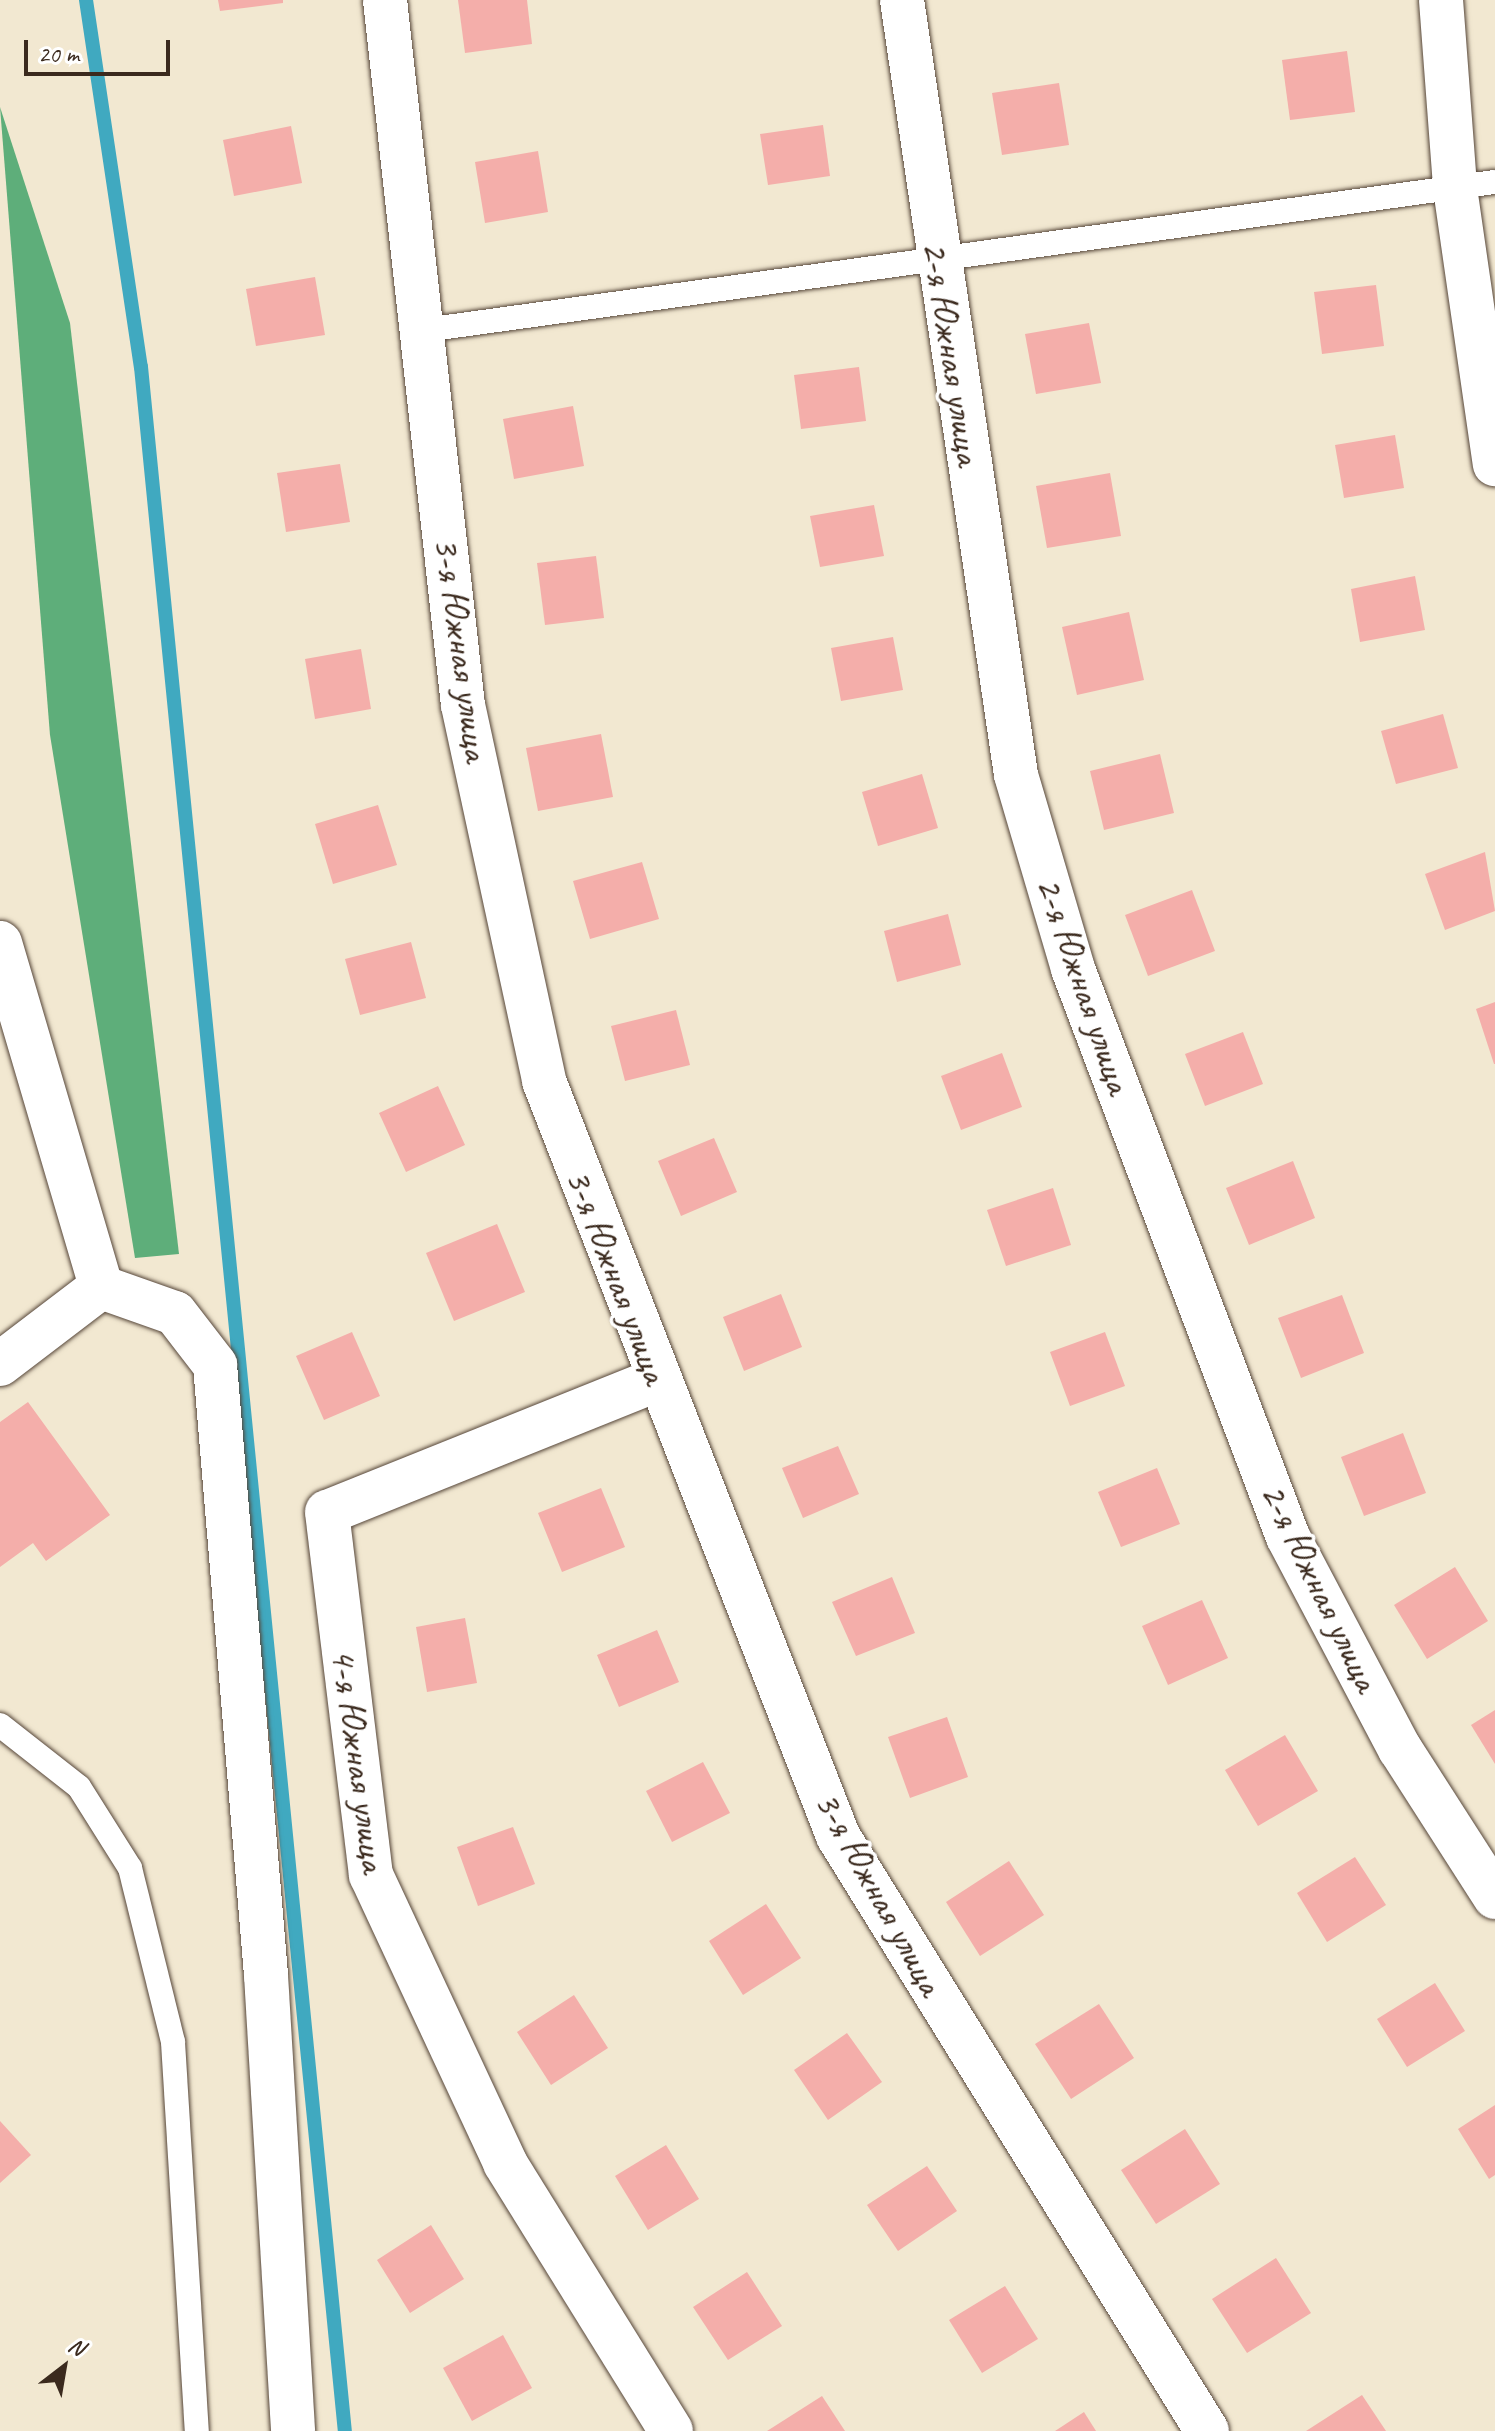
<!DOCTYPE html>
<html>
<head>
<meta charset="utf-8">
<style>
  body { margin:0 }
  #map { position:relative; width:1495px; height:2431px; overflow:hidden; background:#f2e8d1; font-family:Caveat,sans-serif }
  div>[style] { position:absolute }
  [style*='--x'] { left:calc(var(--x)*1px); top:calc(var(--y)*1px); width:calc(var(--w)*1px); rotate:calc(var(--a)*1deg) }
  .forest>* { inset:0; background:#5eae7a }
  .stream>* { height:14px; margin:-7px; padding:0 7px; transform-origin:7px; border-radius:7px; background:#40a9c0 }
  .building>* { inset:0; background:#f4aeaa }
  .roads { filter:drop-shadow(0 0 2px #564639) drop-shadow(0 0 2px #564639) }
  .lane>* { height:24px; margin:-12px; padding:0 12px; transform-origin:12px; border-radius:12px; background:#fff }
  .street>* { height:44px; margin:-22px; padding:0 22px; transform-origin:22px; border-radius:22px; background:#fff }
  span { translate:-50% -50%; white-space:nowrap; text-align:center; line-height:1.15; -webkit-text-stroke:7px #fff; paint-order:stroke }
  .street-label { font-size:38px; color:#3b2a1e }
  .north { position:absolute; left:24px; top:2327px; width:80px; height:80px; -webkit-text-stroke:6px #fff; paint-order:stroke; rotate:31deg; font-size:22px; font-weight:700; line-height:32px; text-align:center; color:#3b2a1e }
  .north::after { content:''; display:block; margin:auto; width:28px; height:36px; background:#3b2a1e; clip-path:polygon(50% 0,100% 100%,50% 72%,0 100%) }
  .scale { position:absolute; left:24px; top:40px; width:146px; height:36px; box-sizing:border-box; border:4px solid #3b2a1e; border-top:0; padding-left:10px; font-size:24px; line-height:28px; white-space:nowrap; color:#3b2a1e; -webkit-text-stroke:6px #fff; paint-order:stroke }
</style>
</head>
<body>
<div id="map">
  <div class="forest">
    <i style="clip-path:polygon(0 107px,70px 323px,179px 1254px,135px 1258px,50px 735px)"></i>
  </div>
  <div class="stream">
    <i style="--x:86;--y:0;--w:371;--a:81.5"></i>
    <i style="--x:141;--y:367;--w:2074;--a:84.36"></i>
  </div>
  <div class="building">
    <i style="clip-path:polygon(218px 0,283px 0,283px 3px,220px 11px)"></i>
    <i style="clip-path:polygon(458px 0,527px 0,532px 44px,465px 53px)"></i>
    <i style="clip-path:polygon(1347px 51px,1355px 112px,1290px 120px,1282px 60px)"></i>
    <i style="clip-path:polygon(1059px 83px,1069px 145px,1002px 155px,992px 93px)"></i>
    <i style="clip-path:polygon(823px 125px,830px 176px,768px 185px,760px 134px)"></i>
    <i style="clip-path:polygon(291px 126px,302px 183px,234px 196px,223px 140px)"></i>
    <i style="clip-path:polygon(538px 151px,548px 212px,485px 223px,475px 162px)"></i>
    <i style="clip-path:polygon(315px 277px,325px 335px,256px 346px,246px 289px)"></i>
    <i style="clip-path:polygon(1376px 285px,1384px 346px,1322px 354px,1314px 292px)"></i>
    <i style="clip-path:polygon(1089px 323px,1101px 383px,1036px 394px,1025px 334px)"></i>
    <i style="clip-path:polygon(859px 367px,866px 421px,801px 429px,794px 375px)"></i>
    <i style="clip-path:polygon(573px 406px,584px 466px,514px 479px,503px 419px)"></i>
    <i style="clip-path:polygon(1395px 435px,1404px 488px,1344px 498px,1335px 445px)"></i>
    <i style="clip-path:polygon(340px 464px,350px 522px,286px 532px,277px 473px)"></i>
    <i style="clip-path:polygon(1110px 473px,1121px 536px,1047px 548px,1036px 486px)"></i>
    <i style="clip-path:polygon(874px 505px,884px 556px,820px 567px,810px 516px)"></i>
    <i style="clip-path:polygon(596px 556px,604px 618px,545px 625px,537px 563px)"></i>
    <i style="clip-path:polygon(1415px 576px,1425px 630px,1360px 642px,1351px 589px)"></i>
    <i style="clip-path:polygon(1129px 612px,1144px 680px,1077px 695px,1062px 627px)"></i>
    <i style="clip-path:polygon(893px 637px,903px 690px,841px 701px,831px 648px)"></i>
    <i style="clip-path:polygon(361px 649px,371px 709px,315px 719px,305px 659px)"></i>
    <i style="clip-path:polygon(1443px 714px,1458px 768px,1396px 784px,1381px 731px)"></i>
    <i style="clip-path:polygon(601px 734px,613px 797px,538px 811px,526px 748px)"></i>
    <i style="clip-path:polygon(1160px 754px,1174px 813px,1104px 830px,1090px 771px)"></i>
    <i style="clip-path:polygon(922px 774px,938px 828px,878px 846px,862px 792px)"></i>
    <i style="clip-path:polygon(378px 805px,397px 865px,333px 884px,315px 824px)"></i>
    <i style="clip-path:polygon(1485px 852px,1495px 911px,1445px 930px,1425px 874px)"></i>
    <i style="clip-path:polygon(642px 862px,659px 919px,590px 939px,573px 881px)"></i>
    <i style="clip-path:polygon(1192px 890px,1215px 951px,1148px 976px,1125px 915px)"></i>
    <i style="clip-path:polygon(948px 914px,961px 965px,897px 982px,884px 931px)"></i>
    <i style="clip-path:polygon(411px 942px,426px 998px,360px 1015px,345px 959px)"></i>
    <i style="clip-path:polygon(1495px 1002px,1495px 1064px,1494px 1064px,1476px 1009px)"></i>
    <i style="clip-path:polygon(676px 1010px,690px 1065px,625px 1081px,611px 1026px)"></i>
    <i style="clip-path:polygon(1243px 1032px,1263px 1084px,1205px 1106px,1185px 1054px)"></i>
    <i style="clip-path:polygon(1002px 1053px,1022px 1107px,961px 1130px,941px 1076px)"></i>
    <i style="clip-path:polygon(438px 1086px,465px 1145px,406px 1172px,379px 1113px)"></i>
    <i style="clip-path:polygon(714px 1138px,737px 1192px,681px 1216px,658px 1161px)"></i>
    <i style="clip-path:polygon(1293px 1161px,1315px 1218px,1249px 1245px,1226px 1188px)"></i>
    <i style="clip-path:polygon(1053px 1188px,1071px 1245px,1006px 1266px,987px 1210px)"></i>
    <i style="clip-path:polygon(497px 1224px,525px 1292px,454px 1321px,426px 1253px)"></i>
    <i style="clip-path:polygon(781px 1294px,802px 1347px,744px 1371px,723px 1317px)"></i>
    <i style="clip-path:polygon(1342px 1295px,1364px 1353px,1301px 1378px,1278px 1318px)"></i>
    <i style="clip-path:polygon(352px 1332px,380px 1396px,324px 1420px,296px 1356px)"></i>
    <i style="clip-path:polygon(1105px 1332px,1125px 1386px,1070px 1406px,1050px 1352px)"></i>
    <i style="clip-path:polygon(28px 1402px,110px 1515px,46px 1561px,33px 1543px,0 1567px,0 1422px)"></i>
    <i style="clip-path:polygon(1403px 1433px,1426px 1493px,1364px 1516px,1341px 1457px)"></i>
    <i style="clip-path:polygon(838px 1446px,859px 1494px,803px 1518px,782px 1468px)"></i>
    <i style="clip-path:polygon(1157px 1468px,1180px 1524px,1121px 1547px,1098px 1492px)"></i>
    <i style="clip-path:polygon(601px 1488px,625px 1547px,562px 1572px,538px 1513px)"></i>
    <i style="clip-path:polygon(1455px 1567px,1488px 1621px,1427px 1659px,1394px 1605px)"></i>
    <i style="clip-path:polygon(892px 1577px,915px 1633px,856px 1656px,832px 1602px)"></i>
    <i style="clip-path:polygon(1202px 1600px,1228px 1658px,1168px 1685px,1142px 1626px)"></i>
    <i style="clip-path:polygon(465px 1618px,477px 1683px,427px 1692px,416px 1627px)"></i>
    <i style="clip-path:polygon(657px 1630px,679px 1682px,619px 1707px,597px 1655px)"></i>
    <i style="clip-path:polygon(1495px 1710px,1495px 1764px,1471px 1725px)"></i>
    <i style="clip-path:polygon(947px 1717px,968px 1777px,910px 1798px,888px 1737px)"></i>
    <i style="clip-path:polygon(1285px 1735px,1318px 1791px,1258px 1826px,1225px 1770px)"></i>
    <i style="clip-path:polygon(703px 1762px,730px 1813px,672px 1842px,646px 1791px)"></i>
    <i style="clip-path:polygon(513px 1827px,535px 1884px,478px 1906px,457px 1847px)"></i>
    <i style="clip-path:polygon(1355px 1857px,1386px 1905px,1327px 1942px,1297px 1893px)"></i>
    <i style="clip-path:polygon(1009px 1861px,1044px 1915px,980px 1956px,946px 1902px)"></i>
    <i style="clip-path:polygon(766px 1904px,801px 1958px,743px 1995px,709px 1941px)"></i>
    <i style="clip-path:polygon(1435px 1983px,1465px 2031px,1407px 2067px,1377px 2019px)"></i>
    <i style="clip-path:polygon(574px 1995px,608px 2048px,551px 2085px,517px 2032px)"></i>
    <i style="clip-path:polygon(1099px 2004px,1134px 2058px,1071px 2099px,1035px 2044px)"></i>
    <i style="clip-path:polygon(847px 2033px,882px 2082px,828px 2120px,794px 2070px)"></i>
    <i style="clip-path:polygon(1495px 2105px,1495px 2175px,1489px 2179px,1458px 2129px)"></i>
    <i style="clip-path:polygon(0 2121px,31px 2155px,0 2183px)"></i>
    <i style="clip-path:polygon(1185px 2129px,1220px 2184px,1156px 2224px,1121px 2170px)"></i>
    <i style="clip-path:polygon(666px 2145px,699px 2199px,648px 2230px,615px 2176px)"></i>
    <i style="clip-path:polygon(927px 2166px,957px 2211px,898px 2251px,867px 2205px)"></i>
    <i style="clip-path:polygon(431px 2225px,464px 2279px,410px 2313px,377px 2260px)"></i>
    <i style="clip-path:polygon(1276px 2258px,1311px 2313px,1247px 2353px,1212px 2299px)"></i>
    <i style="clip-path:polygon(747px 2272px,782px 2326px,728px 2360px,693px 2307px)"></i>
    <i style="clip-path:polygon(1005px 2286px,1038px 2339px,982px 2373px,949px 2320px)"></i>
    <i style="clip-path:polygon(503px 2335px,532px 2388px,472px 2421px,443px 2368px)"></i>
    <i style="clip-path:polygon(1362px 2395px,1386px 2431px,1306px 2431px)"></i>
    <i style="clip-path:polygon(822px 2396px,845px 2431px,767px 2431px)"></i>
    <i style="clip-path:polygon(1084px 2412px,1096px 2431px,1055px 2431px)"></i>
  </div>
  <div class="roads">
    <div class="lane">
      <i style="--x:425;--y:330;--w:1080;--a:-7.88"></i>
      <i style="--x:0;--y:1725;--w:100;--a:38.1"></i>
      <i style="--x:79;--y:1787;--w:96;--a:57.8"></i>
      <i style="--x:130;--y:1868;--w:179;--a:76.1"></i>
      <i style="--x:173;--y:2042;--w:390;--a:86.5"></i>
    </div>
    <div class="street">
      <i style="--x:385;--y:0;--w:709;--a:83.69"></i>
      <i style="--x:463;--y:705;--w:385;--a:77.8"></i>
      <i style="--x:544;--y:1081;--w:810;--a:68.72"></i>
      <i style="--x:838;--y:1836;--w:700;--a:58.19"></i>
      <i style="--x:902;--y:0;--w:783;--a:81.63"></i>
      <i style="--x:1016;--y:775;--w:202;--a:73.6"></i>
      <i style="--x:1073;--y:969;--w:607;--a:69.27"></i>
      <i style="--x:1288;--y:1537;--w:240;--a:62.2"></i>
      <i style="--x:1400;--y:1749;--w:176;--a:57.3"></i>
      <i style="--x:1441;--y:0;--w:189;--a:85.7"></i>
      <i style="--x:1455;--y:188;--w:279;--a:81.8"></i>
      <i style="--x:0;--y:943;--w:359;--a:73.6"></i>
      <i style="--x:101;--y:1287;--w:127;--a:142.7"></i>
      <i style="--x:101;--y:1287;--w:78;--a:19.4"></i>
      <i style="--x:175;--y:1313;--w:66;--a:52.4"></i>
      <i style="--x:215;--y:1365;--w:612;--a:85.22"></i>
      <i style="--x:266;--y:1975;--w:457;--a:86.6"></i>
      <i style="--x:656;--y:1380;--w:354;--a:158.1"></i>
      <i style="--x:327;--y:1512;--w:366;--a:83.1"></i>
      <i style="--x:371;--y:1875;--w:318;--a:65"></i>
      <i style="--x:505;--y:2163;--w:315;--a:58.2"></i>
    </div>
  </div>
  <div class="street-label">
    <span style="left:952px;top:353px;rotate:81deg">2-я Южная улица</span>
    <span style="left:462px;top:649px;rotate:82deg">3-я Южная улица</span>
    <span style="left:1084px;top:985px;rotate:71deg">2-я Южная улица</span>
    <span style="left:617px;top:1276px;rotate:69deg">3-я Южная улица</span>
    <span style="left:1320px;top:1587px;rotate:64deg">2-я Южная улица</span>
    <span style="left:359px;top:1760px;rotate:82deg">4-я Южная улица</span>
    <span style="left:879px;top:1893px;rotate:61deg">3-я Южная улица</span>
  </div>
  <div class="north">N</div>
  <div class="scale">20 m</div>
</div>
</body>
</html>
